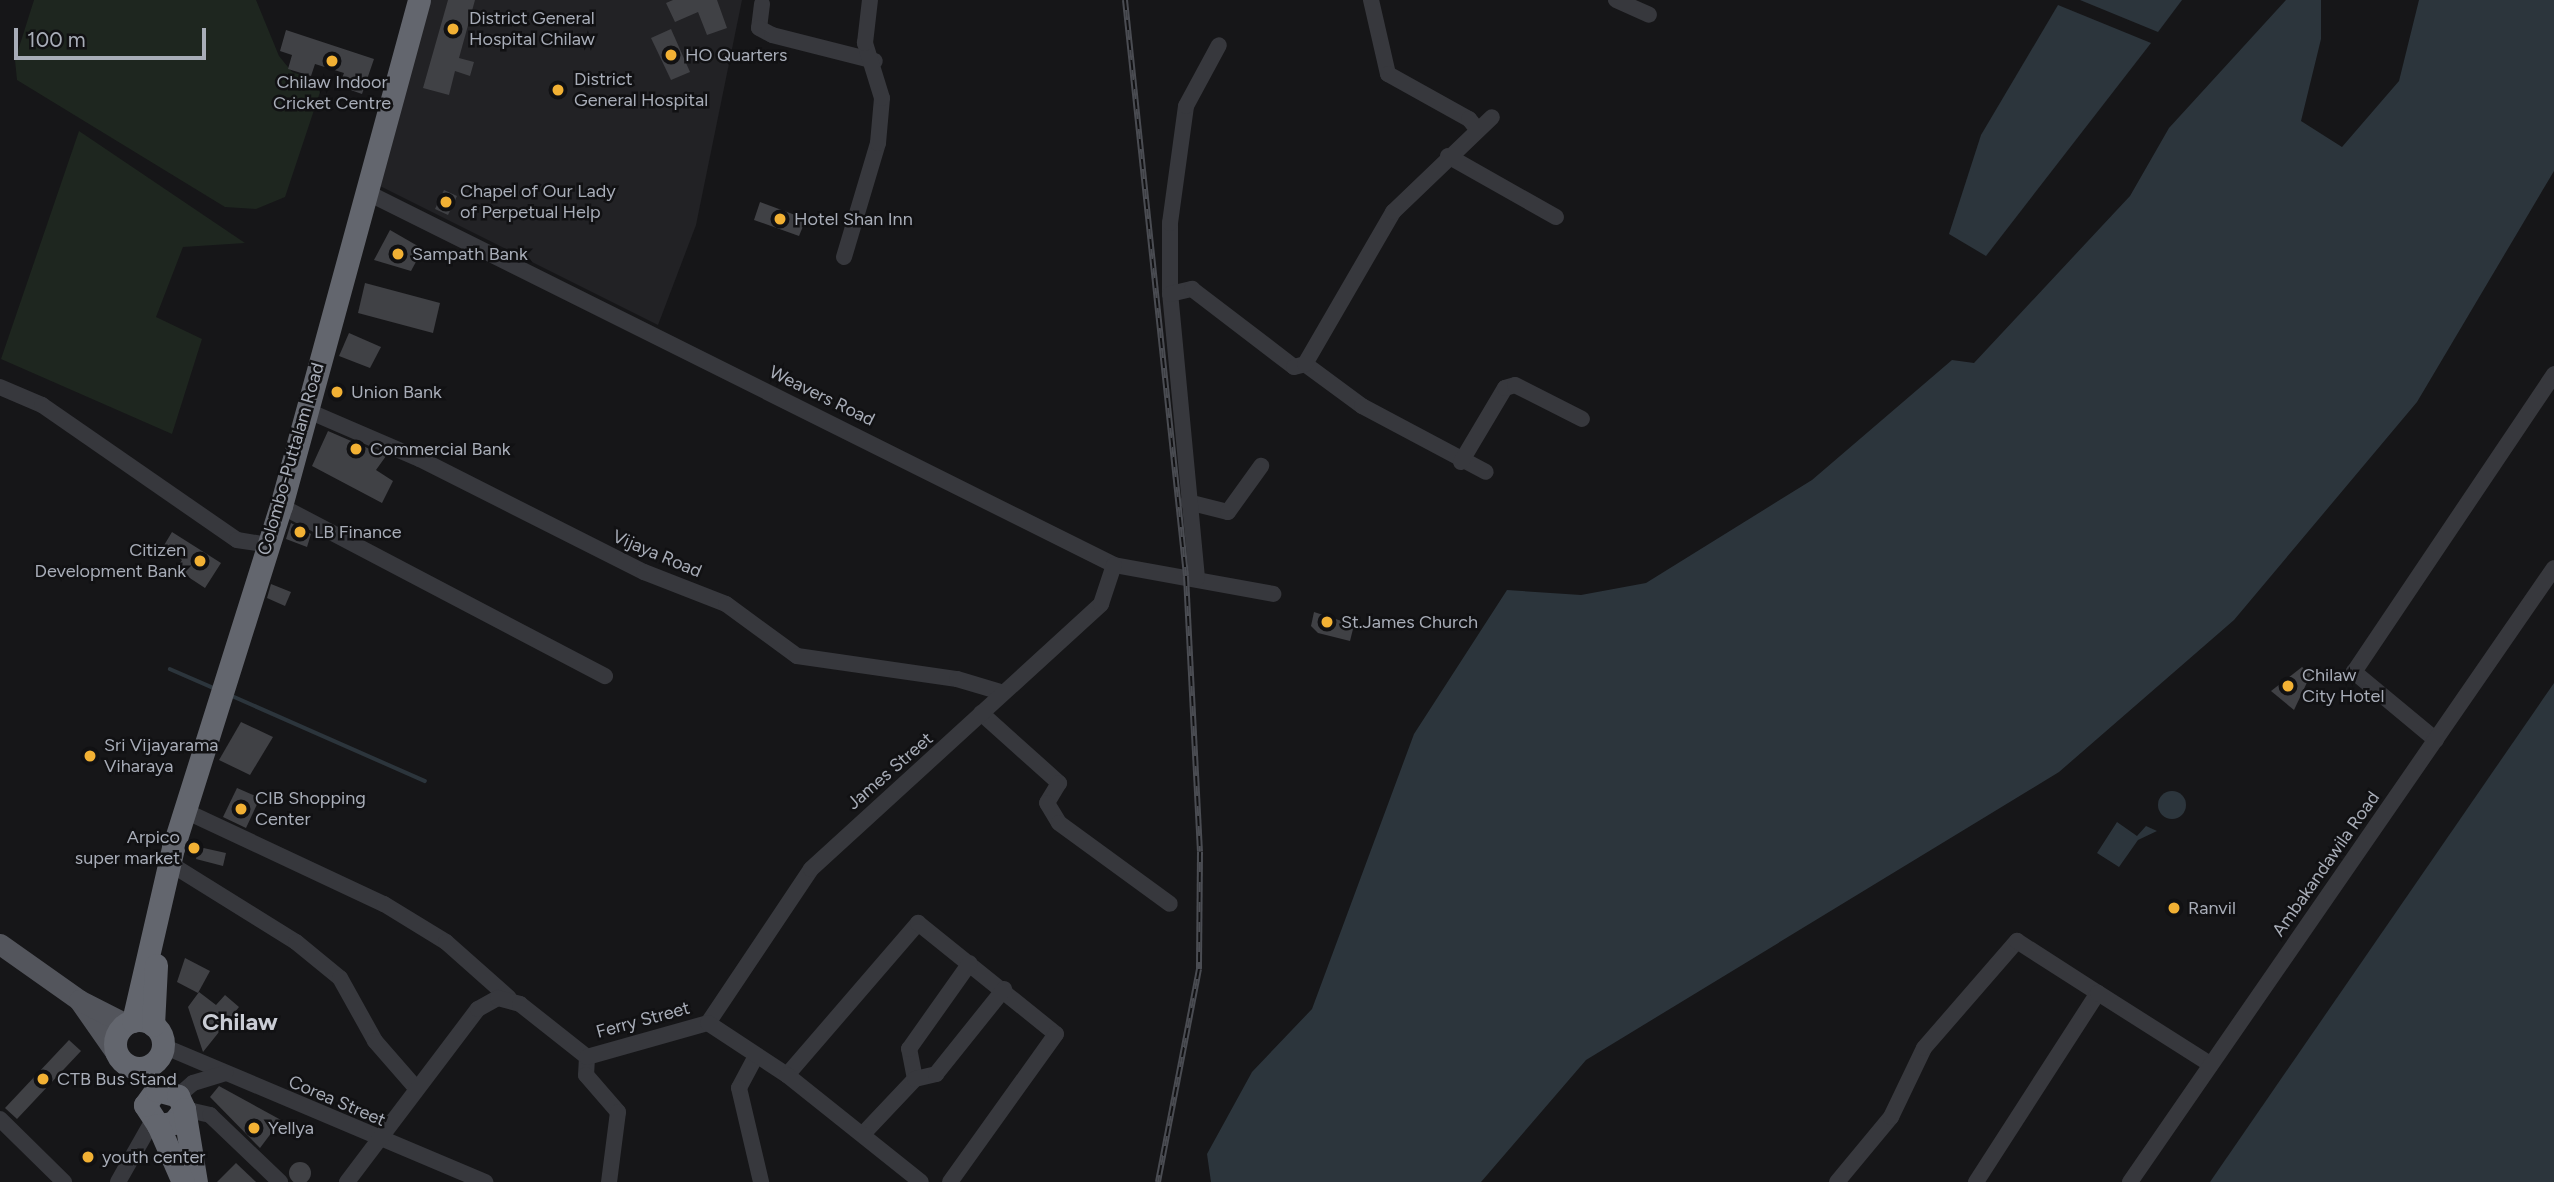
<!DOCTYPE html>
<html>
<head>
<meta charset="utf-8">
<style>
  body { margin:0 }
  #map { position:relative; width:2554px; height:1182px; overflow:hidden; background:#161618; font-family:Figtree,sans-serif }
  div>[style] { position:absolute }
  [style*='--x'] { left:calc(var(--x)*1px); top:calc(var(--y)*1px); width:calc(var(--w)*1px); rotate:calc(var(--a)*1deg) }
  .built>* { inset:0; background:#222225 }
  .green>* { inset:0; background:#1e261f }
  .water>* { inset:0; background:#2c353c }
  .round { border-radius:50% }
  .stream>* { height:3.5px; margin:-1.75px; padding:0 1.75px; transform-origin:1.75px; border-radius:1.75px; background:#2c353c }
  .building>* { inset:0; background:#404145 }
  .minor>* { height:16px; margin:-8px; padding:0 8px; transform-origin:8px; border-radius:8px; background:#37383d }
  .major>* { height:21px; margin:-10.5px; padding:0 10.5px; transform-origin:10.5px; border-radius:10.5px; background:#53555c }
  .highway>* { height:23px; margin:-11.5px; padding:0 11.5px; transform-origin:11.5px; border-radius:11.5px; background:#63666e }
  .highway>.ring { margin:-11.5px; padding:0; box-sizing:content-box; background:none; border:23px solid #63666e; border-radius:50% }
  .rail>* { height:6px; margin-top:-3px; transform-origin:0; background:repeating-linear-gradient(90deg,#111113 0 10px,#4a4c52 0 20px); box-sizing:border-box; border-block:2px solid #4a4c52 }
  .dots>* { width:19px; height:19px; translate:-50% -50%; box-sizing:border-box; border:4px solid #111113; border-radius:50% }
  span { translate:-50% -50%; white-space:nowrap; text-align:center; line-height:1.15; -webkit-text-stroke:5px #111113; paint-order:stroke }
  .poi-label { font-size:18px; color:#a8adb8 }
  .left { translate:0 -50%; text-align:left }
  .right { translate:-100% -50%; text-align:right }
  .street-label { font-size:18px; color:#a8adb8 }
  .district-label { font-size:24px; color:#c9ccd4; font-weight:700 }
  .scale { position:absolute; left:14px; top:28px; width:192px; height:32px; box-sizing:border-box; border:4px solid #a8adb8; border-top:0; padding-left:9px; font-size:21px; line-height:24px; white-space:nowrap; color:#a8adb8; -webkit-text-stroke:5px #111113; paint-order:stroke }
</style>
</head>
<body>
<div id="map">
  <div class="built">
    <i style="clip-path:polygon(419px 0,742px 0,696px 225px,658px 325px,368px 180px)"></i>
  </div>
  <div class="green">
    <i style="clip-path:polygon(34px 0,256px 0,279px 56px,292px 72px,323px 83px,285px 197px,256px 209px,225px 207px,17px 80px,15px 60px)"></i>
    <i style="clip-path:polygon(79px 131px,245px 243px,183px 247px,156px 317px,202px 339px,172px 434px,1px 359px)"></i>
  </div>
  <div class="water">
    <i style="clip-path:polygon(2080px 0,2182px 0,2158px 32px)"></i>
    <i style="clip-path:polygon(2286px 0,2321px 0,2321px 39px,2301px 121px,2342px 147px,2399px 81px,2419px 0,2554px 0,2554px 171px,2417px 402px,2234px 620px,2059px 772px,1586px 1060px,1481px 1182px,1211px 1182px,1207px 1154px,1252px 1072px,1312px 1009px,1414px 734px,1507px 590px,1581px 595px,1646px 583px,1812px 480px,1952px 360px,1974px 363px,2130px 196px,2169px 128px)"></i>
    <i style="clip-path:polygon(2058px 5px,2151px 43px,1986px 256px,1949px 234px,1981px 135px)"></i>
    <i style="clip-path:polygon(2554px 683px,2554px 1182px,2210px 1182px)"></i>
    <i class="round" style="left:2158px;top:791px;width:28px;height:28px"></i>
    <i style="clip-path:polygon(2117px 822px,2137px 836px,2146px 826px,2157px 831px,2138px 840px,2119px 867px,2097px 853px)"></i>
  </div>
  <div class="stream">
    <i style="--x:170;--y:669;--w:50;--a:23.5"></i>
    <i style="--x:230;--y:695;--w:213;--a:23.8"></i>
  </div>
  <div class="building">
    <i style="clip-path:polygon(448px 0,475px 0,459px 58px,474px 62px,470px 76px,455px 71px,449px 95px,423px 88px)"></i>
    <i style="clip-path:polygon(673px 0,717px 0,727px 28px,707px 35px,698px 12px,675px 22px,666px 3px)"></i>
    <i style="clip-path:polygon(671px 29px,690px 72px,671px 80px,651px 38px)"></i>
    <i style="clip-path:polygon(286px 30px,374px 59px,362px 94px,339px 86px,344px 73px,315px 64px,311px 76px,288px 69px,292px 55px,280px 51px)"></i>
    <i style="clip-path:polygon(444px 190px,457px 196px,448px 215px,435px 209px)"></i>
    <i style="clip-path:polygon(760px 202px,806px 219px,799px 236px,754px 220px)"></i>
    <i style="clip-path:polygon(390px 230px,423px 249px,411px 271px,374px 260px)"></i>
    <i style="clip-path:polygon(365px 283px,440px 303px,433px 333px,358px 313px)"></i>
    <i style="clip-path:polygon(349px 333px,381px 347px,370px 368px,339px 356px)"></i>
    <i style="clip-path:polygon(328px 431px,386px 456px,376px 470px,393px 481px,382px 503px,312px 466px)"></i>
    <i style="clip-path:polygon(291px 523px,311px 534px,307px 547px,286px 539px)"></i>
    <i style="clip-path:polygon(172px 532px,221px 563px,205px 588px,176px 569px,182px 560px,163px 547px)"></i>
    <i style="clip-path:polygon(271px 584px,291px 592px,285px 606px,267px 598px)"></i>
    <i style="clip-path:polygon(1314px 612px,1354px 625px,1350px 641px,1318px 633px,1311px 626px)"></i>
    <i style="clip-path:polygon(2302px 667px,2311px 674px,2294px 710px,2271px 691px)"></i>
    <i style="clip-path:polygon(241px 722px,273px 737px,250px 775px,219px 760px)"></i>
    <i style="clip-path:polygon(237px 788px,260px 798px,246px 828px,223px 817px)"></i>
    <i style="clip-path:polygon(199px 847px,226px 853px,223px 866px,196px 859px)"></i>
    <i style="clip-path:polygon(185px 958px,210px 971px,198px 993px,177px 982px)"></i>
    <i style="clip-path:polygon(199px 992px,216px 1005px,225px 995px,239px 1007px,203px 1052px,188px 1007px)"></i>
    <i style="clip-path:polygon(69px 1040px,81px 1051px,17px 1119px,5px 1108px)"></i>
    <i style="clip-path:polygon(219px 1086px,281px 1120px,260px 1148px,210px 1097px)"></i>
    <i class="round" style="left:289px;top:1162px;width:22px;height:22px"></i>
    <i style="clip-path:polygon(236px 1163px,256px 1182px,217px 1182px)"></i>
  </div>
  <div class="minor">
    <i style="--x:1371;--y:0;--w:76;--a:77.1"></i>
    <i style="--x:1388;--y:74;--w:93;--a:29.1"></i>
    <i style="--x:1469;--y:119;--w:14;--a:51"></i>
    <i style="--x:1616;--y:0;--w:36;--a:24"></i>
    <i style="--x:762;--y:4;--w:24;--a:97"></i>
    <i style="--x:759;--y:28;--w:15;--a:28"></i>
    <i style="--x:772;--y:35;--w:106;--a:14.2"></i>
    <i style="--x:1448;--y:156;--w:124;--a:29.5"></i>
    <i style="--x:366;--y:192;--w:836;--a:26.5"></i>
    <i style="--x:1114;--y:565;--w:162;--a:10.3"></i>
    <i style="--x:844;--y:257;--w:119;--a:-73.4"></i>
    <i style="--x:878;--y:143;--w:45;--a:-84.9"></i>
    <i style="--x:882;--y:98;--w:58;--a:-107.2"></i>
    <i style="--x:865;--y:43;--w:43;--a:-83.4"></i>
    <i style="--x:1170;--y:294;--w:71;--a:-90"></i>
    <i style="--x:1170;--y:223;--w:118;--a:-82.2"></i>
    <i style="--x:1186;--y:106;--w:69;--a:-61.6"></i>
    <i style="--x:1305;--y:364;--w:71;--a:36.4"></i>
    <i style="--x:1362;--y:406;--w:140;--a:28"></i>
    <i style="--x:0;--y:387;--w:46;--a:23.2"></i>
    <i style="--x:42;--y:405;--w:237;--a:34.7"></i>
    <i style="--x:237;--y:540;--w:31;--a:9"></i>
    <i style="--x:306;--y:410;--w:124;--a:23.3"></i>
    <i style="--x:420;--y:459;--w:251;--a:26.8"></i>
    <i style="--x:644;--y:572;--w:88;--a:21.3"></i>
    <i style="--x:726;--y:604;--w:88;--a:36.2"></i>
    <i style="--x:797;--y:656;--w:162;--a:8.2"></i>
    <i style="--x:957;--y:679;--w:46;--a:16.5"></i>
    <i style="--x:1461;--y:462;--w:86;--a:-59.3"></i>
    <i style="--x:1505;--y:388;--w:10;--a:-17"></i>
    <i style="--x:1515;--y:385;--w:75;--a:26.9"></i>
    <i style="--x:1188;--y:502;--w:41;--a:14"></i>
    <i style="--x:1228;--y:512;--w:57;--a:-54.3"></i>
    <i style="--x:281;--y:506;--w:366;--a:27.7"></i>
    <i style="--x:1197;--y:578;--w:285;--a:-95.4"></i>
    <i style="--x:1170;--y:294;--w:23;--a:-13"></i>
    <i style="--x:1192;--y:289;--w:128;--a:37.4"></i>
    <i style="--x:1294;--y:367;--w:11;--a:-15"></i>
    <i style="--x:1305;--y:364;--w:176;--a:-59.9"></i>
    <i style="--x:1393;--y:212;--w:137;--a:-43.8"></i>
    <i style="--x:981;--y:713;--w:105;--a:41.9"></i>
    <i style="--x:1059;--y:783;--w:23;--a:121"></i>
    <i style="--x:1047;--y:803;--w:23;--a:59"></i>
    <i style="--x:1059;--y:823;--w:137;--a:36.1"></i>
    <i style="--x:2436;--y:740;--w:107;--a:-140.3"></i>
    <i style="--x:2354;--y:672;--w:359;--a:-56.1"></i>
    <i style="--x:183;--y:810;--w:222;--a:25.1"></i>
    <i style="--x:384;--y:904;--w:73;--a:31.5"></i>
    <i style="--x:446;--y:942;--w:84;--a:41.6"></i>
    <i style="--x:169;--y:863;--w:150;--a:31.9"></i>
    <i style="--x:296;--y:942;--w:57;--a:39.3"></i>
    <i style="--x:340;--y:978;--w:72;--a:60.9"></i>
    <i style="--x:375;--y:1041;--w:62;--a:48.9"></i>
    <i style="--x:708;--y:1023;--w:185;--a:-56.2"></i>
    <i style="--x:811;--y:869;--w:393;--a:-42.4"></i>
    <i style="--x:1101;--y:604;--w:41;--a:-71.6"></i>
    <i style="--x:163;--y:1046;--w:350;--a:22.9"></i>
    <i style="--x:756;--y:1056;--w:36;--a:118"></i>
    <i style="--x:739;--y:1088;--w:97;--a:76.8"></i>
    <i style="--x:587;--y:1057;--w:18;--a:93"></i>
    <i style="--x:586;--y:1075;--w:49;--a:49.1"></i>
    <i style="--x:618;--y:1112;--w:71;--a:97.3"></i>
    <i style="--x:787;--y:1075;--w:201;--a:-49.2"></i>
    <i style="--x:918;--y:923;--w:177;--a:38.8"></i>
    <i style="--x:1056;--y:1034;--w:182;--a:125.6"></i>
    <i style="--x:915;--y:1079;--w:31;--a:-101"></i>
    <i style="--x:909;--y:1049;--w:105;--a:-54.7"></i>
    <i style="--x:178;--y:1096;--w:20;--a:-41"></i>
    <i style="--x:193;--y:1083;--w:34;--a:-17"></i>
    <i style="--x:184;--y:1109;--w:27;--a:13"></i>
    <i style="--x:210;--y:1115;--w:97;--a:43.7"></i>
    <i style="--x:0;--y:1119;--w:90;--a:44.5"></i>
    <i style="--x:863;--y:1134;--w:76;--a:-46.6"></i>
    <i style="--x:915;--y:1079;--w:22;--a:-13"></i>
    <i style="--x:936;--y:1074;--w:109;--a:-51.3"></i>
    <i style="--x:118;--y:1182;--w:69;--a:-60.5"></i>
    <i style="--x:347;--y:1182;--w:217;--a:-52.9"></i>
    <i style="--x:478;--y:1009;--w:23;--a:-29"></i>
    <i style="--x:498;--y:998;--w:23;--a:15"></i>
    <i style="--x:520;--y:1004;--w:85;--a:38.3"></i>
    <i style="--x:587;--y:1057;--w:126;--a:-15.7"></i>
    <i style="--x:708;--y:1023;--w:95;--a:33.4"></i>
    <i style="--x:787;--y:1075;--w:171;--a:38.6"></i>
    <i style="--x:1837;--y:1182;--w:85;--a:-50.3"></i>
    <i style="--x:1891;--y:1117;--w:76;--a:-64.4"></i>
    <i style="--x:1924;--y:1048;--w:142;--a:-49"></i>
    <i style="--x:2017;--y:941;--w:96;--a:32.7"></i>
    <i style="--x:1976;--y:1182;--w:225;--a:-57.2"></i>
    <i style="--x:2098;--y:993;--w:133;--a:32.4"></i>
    <i style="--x:2130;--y:1182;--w:746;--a:-55.37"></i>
  </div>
  <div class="major">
    <i style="--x:0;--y:944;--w:97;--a:35.3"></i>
    <i style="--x:79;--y:1000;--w:65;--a:55.1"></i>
    <i style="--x:79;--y:1000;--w:53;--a:27.1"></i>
  </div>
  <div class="highway">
    <i class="ring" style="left:115px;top:1020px;width:25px;height:25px"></i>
    <i style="--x:133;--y:1021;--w:178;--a:-77"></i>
    <i style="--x:173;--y:848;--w:359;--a:-72.5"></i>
    <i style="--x:281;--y:506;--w:524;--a:-74.74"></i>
    <i style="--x:153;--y:1025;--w:60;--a:-87.1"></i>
    <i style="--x:184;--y:1109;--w:18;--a:128"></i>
    <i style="--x:173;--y:1123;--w:15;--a:172"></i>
    <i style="--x:158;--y:1125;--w:24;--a:-123"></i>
    <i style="--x:145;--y:1105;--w:19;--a:-54"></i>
    <i style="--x:156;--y:1090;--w:23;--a:15"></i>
    <i style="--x:178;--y:1096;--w:14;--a:65"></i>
    <i style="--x:184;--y:1109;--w:74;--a:80.7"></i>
    <i style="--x:158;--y:1125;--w:62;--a:66.3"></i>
  </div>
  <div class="rail">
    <i style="--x:1125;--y:0;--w:579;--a:83.95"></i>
    <i style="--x:1186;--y:576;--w:276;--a:87.1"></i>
    <i style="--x:1200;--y:852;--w:117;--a:90.5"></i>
    <i style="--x:1199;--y:969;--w:217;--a:100.9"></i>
  </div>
  <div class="dots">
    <i style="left:453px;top:29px;background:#f2b134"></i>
    <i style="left:671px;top:55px;background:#f2b134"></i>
    <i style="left:332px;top:61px;background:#f2b134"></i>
    <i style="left:558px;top:90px;background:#f2b134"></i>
    <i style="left:446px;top:202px;background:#f2b134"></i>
    <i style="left:780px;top:219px;background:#f2b134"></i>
    <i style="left:398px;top:254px;background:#f2b134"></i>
    <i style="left:337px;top:392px;background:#f2b134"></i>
    <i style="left:356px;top:449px;background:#f2b134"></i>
    <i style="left:300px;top:532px;background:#f2b134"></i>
    <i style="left:200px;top:561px;background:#f2b134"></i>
    <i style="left:1327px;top:622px;background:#f2b134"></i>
    <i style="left:2288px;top:686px;background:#f2b134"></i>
    <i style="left:90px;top:756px;background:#f2b134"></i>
    <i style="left:241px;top:809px;background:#f2b134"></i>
    <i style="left:194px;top:848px;background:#f2b134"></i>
    <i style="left:2174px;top:908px;background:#f2b134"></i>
    <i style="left:43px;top:1079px;background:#f2b134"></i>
    <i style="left:254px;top:1128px;background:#f2b134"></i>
    <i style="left:88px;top:1157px;background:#f2b134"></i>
  </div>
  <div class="poi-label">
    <span class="left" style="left:469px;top:29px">District General<br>Hospital Chilaw</span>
    <span class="left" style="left:685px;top:55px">HO Quarters</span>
    <span class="left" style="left:574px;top:90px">District<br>General Hospital</span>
    <span style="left:332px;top:93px">Chilaw Indoor<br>Cricket Centre</span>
    <span class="left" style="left:460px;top:202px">Chapel of Our Lady<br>of Perpetual Help</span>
    <span class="left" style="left:794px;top:219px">Hotel Shan Inn</span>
    <span class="left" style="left:412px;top:254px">Sampath Bank</span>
    <span class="left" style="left:351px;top:392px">Union Bank</span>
    <span class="left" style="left:370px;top:449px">Commercial Bank</span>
    <span class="left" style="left:314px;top:532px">LB Finance</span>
    <span class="right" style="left:186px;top:561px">Citizen<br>Development Bank</span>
    <span class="left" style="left:1341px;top:622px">St.James Church</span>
    <span class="left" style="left:2302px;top:686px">Chilaw<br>City Hotel</span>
    <span class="left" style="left:104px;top:756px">Sri Vijayarama<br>Viharaya</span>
    <span class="left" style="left:255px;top:809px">CIB Shopping<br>Center</span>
    <span class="right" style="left:180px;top:848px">Arpico<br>super market</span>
    <span class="left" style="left:2188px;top:908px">Ranvil</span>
    <span class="left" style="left:57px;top:1079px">CTB Bus Stand</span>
    <span class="left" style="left:268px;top:1128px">Yellya</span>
    <span class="left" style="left:102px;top:1157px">youth center</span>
  </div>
  <div class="street-label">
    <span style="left:822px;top:396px;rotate:26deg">Weavers Road</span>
    <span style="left:291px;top:459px;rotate:-74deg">Colombo-Puttalam Road</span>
    <span style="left:657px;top:554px;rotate:23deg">Vijaya Road</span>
    <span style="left:890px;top:771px;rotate:-41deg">James Street</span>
    <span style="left:2326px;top:864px;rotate:-55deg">Ambakandawila Road</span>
    <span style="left:643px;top:1020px;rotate:-15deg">Ferry Street</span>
    <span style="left:337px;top:1101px;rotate:23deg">Corea Street</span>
  </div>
  <div class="district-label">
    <span style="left:240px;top:1022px">Chilaw</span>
  </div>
  <div class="scale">100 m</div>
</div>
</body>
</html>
